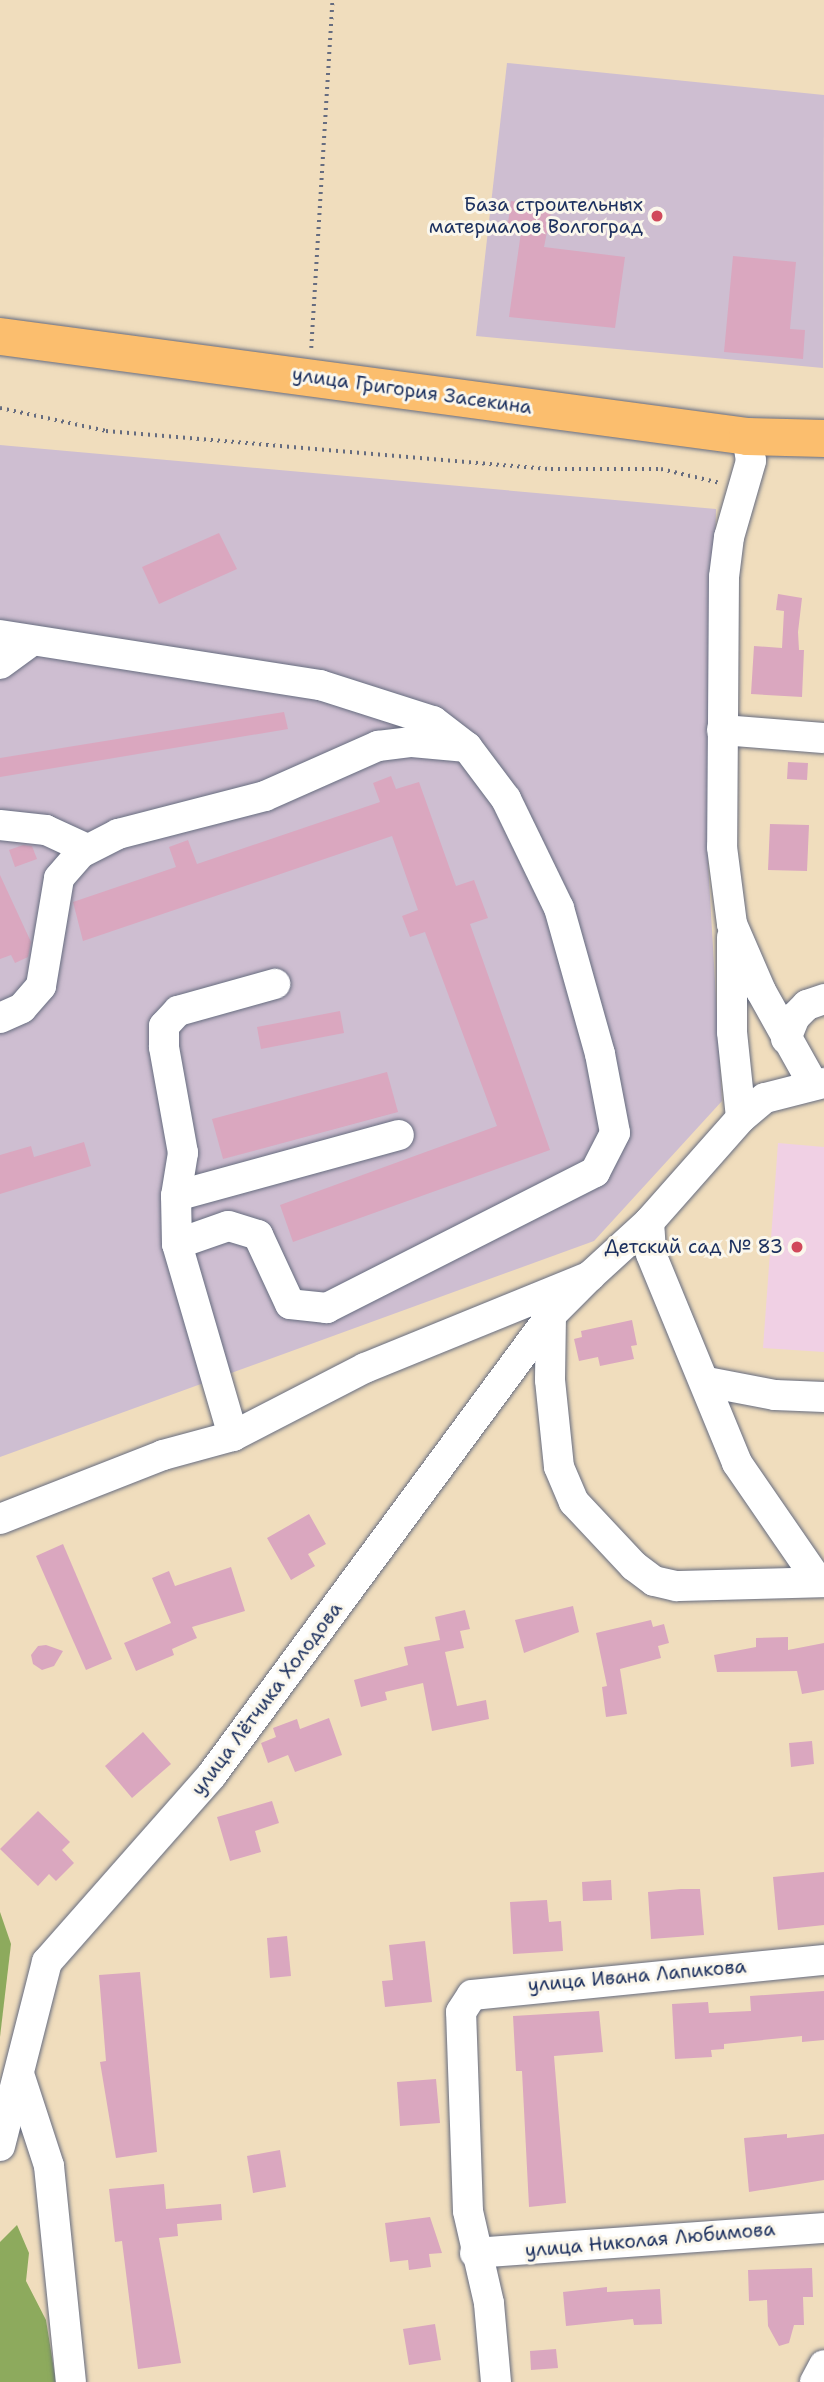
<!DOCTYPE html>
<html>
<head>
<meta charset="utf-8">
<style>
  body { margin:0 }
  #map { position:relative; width:824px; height:2382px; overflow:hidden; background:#f0ddbd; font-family:"Shantell Sans",sans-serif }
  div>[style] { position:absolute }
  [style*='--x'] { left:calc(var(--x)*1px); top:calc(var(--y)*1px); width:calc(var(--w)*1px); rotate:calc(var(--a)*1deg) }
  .built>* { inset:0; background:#f0d0e4 }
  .industrial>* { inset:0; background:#cebed1 }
  .forest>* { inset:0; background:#8daa5d }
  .building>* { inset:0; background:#daa7bf }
  .path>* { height:3.5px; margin-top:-1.75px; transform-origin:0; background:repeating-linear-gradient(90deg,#666c7f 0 2px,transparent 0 7px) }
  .roads { filter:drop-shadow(0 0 2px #666c7f) drop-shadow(0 0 2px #666c7f) }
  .minor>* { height:30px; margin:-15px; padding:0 15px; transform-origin:15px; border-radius:15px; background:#fff }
  .major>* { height:37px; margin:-18.5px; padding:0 18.5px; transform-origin:18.5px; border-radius:18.5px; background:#fbbe6e }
  .dots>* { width:19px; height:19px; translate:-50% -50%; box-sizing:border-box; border:4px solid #fbf7ec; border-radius:50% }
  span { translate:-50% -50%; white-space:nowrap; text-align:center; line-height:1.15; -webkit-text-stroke:6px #fbf7ec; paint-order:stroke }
  .poi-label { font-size:19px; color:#1b2f5e }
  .right { translate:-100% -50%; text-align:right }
  .street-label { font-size:19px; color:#1b2f5e }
</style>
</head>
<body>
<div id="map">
  <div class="built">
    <i style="clip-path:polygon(778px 1143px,824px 1147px,824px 1352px,763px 1348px)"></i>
  </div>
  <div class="industrial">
    <i style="clip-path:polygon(507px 63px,824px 95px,823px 368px,476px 336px)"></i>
    <i style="clip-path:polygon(0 445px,716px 509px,708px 862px,722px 1101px,594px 1241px,0 1457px)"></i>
  </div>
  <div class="forest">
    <i style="clip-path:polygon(0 1912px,11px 1944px,0 2037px)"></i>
    <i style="clip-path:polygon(17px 2225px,29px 2253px,26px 2281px,46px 2320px,56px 2382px,0 2382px,0 2242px)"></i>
  </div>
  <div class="building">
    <i style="clip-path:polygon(511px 201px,552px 207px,544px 247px,625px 257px,615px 328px,509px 317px,522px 225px,508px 223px)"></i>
    <i style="clip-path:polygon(733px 256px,796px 262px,790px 329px,805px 330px,803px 359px,724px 352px)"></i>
    <i style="clip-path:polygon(219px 533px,237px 569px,159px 604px,142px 567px)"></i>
    <i style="clip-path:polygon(778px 594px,802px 598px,798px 632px,799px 650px,804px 650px,802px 697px,751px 694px,754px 646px,782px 648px,784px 611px,776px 610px)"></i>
    <i style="clip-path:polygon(284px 712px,288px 729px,0 777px,0 758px)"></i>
    <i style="clip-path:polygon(788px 762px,808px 763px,807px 780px,787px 779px)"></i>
    <i style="clip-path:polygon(391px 776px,396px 789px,419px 782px,456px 886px,474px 880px,488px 918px,470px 924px,550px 1150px,293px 1242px,280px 1205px,497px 1126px,425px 932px,410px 937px,402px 916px,418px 910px,392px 836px,83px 941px,73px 902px,176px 867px,169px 847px,188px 840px,197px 864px,380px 802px,373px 783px)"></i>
    <i style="clip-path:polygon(770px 824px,809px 825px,807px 871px,768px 870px)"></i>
    <i style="clip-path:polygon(23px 845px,32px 846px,37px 859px,15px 867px,9px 850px)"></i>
    <i style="clip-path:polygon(0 875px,31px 942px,28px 957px,15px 963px,11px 955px,0 959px)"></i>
    <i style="clip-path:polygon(340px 1011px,344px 1033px,261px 1049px,257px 1027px)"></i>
    <i style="clip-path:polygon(387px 1072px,398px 1112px,223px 1159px,212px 1119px)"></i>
    <i style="clip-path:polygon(84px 1142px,91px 1166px,0 1194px,0 1155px,31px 1146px,34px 1157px)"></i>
    <i style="clip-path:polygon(632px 1320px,637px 1345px,631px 1346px,634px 1359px,600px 1366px,598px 1357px,579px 1361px,574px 1339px,582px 1337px,581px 1331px)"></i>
    <i style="clip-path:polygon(309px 1514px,326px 1544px,308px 1554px,315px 1566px,291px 1580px,267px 1538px)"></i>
    <i style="clip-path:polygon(63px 1544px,112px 1659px,86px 1670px,36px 1556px)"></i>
    <i style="clip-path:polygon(231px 1567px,245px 1611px,192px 1627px,197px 1638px,172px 1649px,174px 1655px,136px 1671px,124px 1643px,171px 1623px,152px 1578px,169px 1571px,175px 1586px)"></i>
    <i style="clip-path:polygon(573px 1606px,579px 1632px,524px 1653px,515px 1620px)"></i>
    <i style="clip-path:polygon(465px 1610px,470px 1629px,460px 1631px,464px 1648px,445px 1652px,457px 1706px,486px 1700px,489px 1719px,432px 1731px,423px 1683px,385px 1692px,387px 1700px,361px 1707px,354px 1680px,408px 1665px,404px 1647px,440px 1640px,435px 1617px)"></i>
    <i style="clip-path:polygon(651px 1620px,653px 1627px,664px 1624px,669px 1643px,658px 1646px,661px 1658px,620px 1669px,627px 1714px,606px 1717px,602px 1687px,607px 1686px,596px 1633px)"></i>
    <i style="clip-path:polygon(788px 1637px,788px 1650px,824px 1643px,824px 1690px,802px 1694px,797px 1671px,717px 1672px,714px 1655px,756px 1647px,756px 1638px)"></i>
    <i style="clip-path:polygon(46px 1645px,63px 1651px,54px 1666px,42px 1670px,33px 1664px,31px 1655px,38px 1646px)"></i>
    <i style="clip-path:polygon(329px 1718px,342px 1755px,295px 1772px,288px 1755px,268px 1763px,261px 1743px,276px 1737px,273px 1728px,297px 1719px,300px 1729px)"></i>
    <i style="clip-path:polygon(143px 1732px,171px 1764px,132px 1798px,105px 1766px)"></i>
    <i style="clip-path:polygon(812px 1741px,814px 1764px,791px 1767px,789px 1743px)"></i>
    <i style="clip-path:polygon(272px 1801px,279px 1823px,255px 1831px,261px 1852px,230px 1861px,217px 1817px)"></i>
    <i style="clip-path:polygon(38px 1811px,70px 1842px,62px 1850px,74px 1863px,56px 1881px,49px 1874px,38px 1886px,0 1849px)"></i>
    <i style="clip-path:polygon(824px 1872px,824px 1925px,778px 1930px,773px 1877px)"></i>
    <i style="clip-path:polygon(611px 1880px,612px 1900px,583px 1901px,582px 1882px)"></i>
    <i style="clip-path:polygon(681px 1889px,700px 1889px,704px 1935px,651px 1939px,648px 1892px)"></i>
    <i style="clip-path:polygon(547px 1900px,549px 1922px,561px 1921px,563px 1951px,513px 1954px,510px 1902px)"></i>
    <i style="clip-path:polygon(287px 1936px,291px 1976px,270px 1978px,267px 1938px)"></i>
    <i style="clip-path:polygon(425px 1941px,432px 2002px,385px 2007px,382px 1981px,393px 1980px,389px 1945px)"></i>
    <i style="clip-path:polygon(140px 1972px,157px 2152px,116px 2158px,100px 2062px,106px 2061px,99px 1975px)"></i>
    <i style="clip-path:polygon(824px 1991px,824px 2040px,802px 2042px,802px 2036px,724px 2044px,724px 2049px,711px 2050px,712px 2057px,675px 2059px,672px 2004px,708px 2002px,709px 2013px,751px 2011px,750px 1996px)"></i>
    <i style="clip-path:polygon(599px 2011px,603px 2052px,554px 2056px,566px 2203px,529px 2207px,522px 2071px,516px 2071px,513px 2016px)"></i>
    <i style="clip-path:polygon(436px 2079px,440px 2123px,400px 2126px,397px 2082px)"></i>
    <i style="clip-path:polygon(787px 2134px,787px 2138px,824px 2134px,824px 2180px,749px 2192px,744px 2138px)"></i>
    <i style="clip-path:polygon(280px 2150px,286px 2187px,253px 2193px,247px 2156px)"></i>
    <i style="clip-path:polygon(164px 2184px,166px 2209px,221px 2204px,222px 2220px,177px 2224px,178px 2236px,159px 2238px,181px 2363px,138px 2369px,122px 2241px,115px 2242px,109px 2189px)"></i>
    <i style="clip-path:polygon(430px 2217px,442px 2253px,429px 2254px,431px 2267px,409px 2270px,408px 2260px,390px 2262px,385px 2223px)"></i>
    <i style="clip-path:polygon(812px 2268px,813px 2297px,803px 2297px,804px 2325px,794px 2325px,789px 2343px,779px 2346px,768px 2326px,767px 2300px,749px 2301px,748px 2270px)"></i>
    <i style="clip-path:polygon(607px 2287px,607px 2292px,660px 2289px,662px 2324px,634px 2325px,633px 2319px,566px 2326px,563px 2292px)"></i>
    <i style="clip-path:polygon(435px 2324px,441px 2360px,409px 2365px,403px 2329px)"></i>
    <i style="clip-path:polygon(556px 2349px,558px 2368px,531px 2370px,530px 2351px)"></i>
  </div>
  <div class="path">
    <i style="--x:311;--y:348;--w:349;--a:-86.5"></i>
    <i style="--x:0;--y:408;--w:108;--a:12.2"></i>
    <i style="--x:106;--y:431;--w:447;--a:4.9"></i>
    <i style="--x:551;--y:469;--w:110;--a:0"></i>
    <i style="--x:661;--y:469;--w:61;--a:13.3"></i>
  </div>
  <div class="roads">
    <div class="minor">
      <i style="--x:747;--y:436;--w:25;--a:81"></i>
      <i style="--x:751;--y:461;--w:79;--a:106.1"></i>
      <i style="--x:729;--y:537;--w:40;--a:97.1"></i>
      <i style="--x:724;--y:577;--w:270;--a:90.4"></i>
      <i style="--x:722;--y:847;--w:78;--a:82.6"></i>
      <i style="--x:732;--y:924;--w:73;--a:66.6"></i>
      <i style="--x:761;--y:991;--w:107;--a:60.8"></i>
      <i style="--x:0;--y:635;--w:324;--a:8.9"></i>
      <i style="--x:320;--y:685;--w:119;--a:17.7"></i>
      <i style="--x:433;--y:721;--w:43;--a:37.4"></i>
      <i style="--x:467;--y:747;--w:65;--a:53.1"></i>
      <i style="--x:506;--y:799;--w:121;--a:64.1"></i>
      <i style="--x:559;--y:908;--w:152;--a:74.3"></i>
      <i style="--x:600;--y:1054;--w:80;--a:79.2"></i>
      <i style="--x:615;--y:1133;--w:44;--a:117.1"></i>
      <i style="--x:595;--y:1172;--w:301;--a:153.1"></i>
      <i style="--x:327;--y:1308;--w:37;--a:-174"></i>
      <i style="--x:290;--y:1304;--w:76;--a:-114.9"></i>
      <i style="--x:258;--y:1235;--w:31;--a:-163"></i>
      <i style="--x:228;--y:1226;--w:54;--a:160.6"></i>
      <i style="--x:177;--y:1244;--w:200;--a:73.7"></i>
      <i style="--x:0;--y:664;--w:36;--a:-36"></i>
      <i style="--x:722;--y:730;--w:102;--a:4.5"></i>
      <i style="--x:0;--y:825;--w:46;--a:6.2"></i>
      <i style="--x:46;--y:830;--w:45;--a:24.9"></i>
      <i style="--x:732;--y:937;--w:95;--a:90"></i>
      <i style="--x:732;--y:1032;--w:86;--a:84"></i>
      <i style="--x:0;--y:1018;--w:24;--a:-24"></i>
      <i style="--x:22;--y:1008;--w:29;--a:-49"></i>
      <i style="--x:41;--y:986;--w:109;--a:-80.5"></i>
      <i style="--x:59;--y:878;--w:33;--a:-49"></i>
      <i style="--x:81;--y:853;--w:42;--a:-27.2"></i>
      <i style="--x:118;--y:834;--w:152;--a:-14.5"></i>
      <i style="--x:265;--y:796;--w:124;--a:-23.9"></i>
      <i style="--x:378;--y:746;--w:34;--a:-7"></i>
      <i style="--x:412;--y:742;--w:55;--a:5.2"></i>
      <i style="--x:786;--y:1039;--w:24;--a:-68"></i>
      <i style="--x:795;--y:1017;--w:17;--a:-45"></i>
      <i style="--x:807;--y:1005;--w:18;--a:-19"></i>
      <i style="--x:176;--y:1196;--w:231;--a:-15.3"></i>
      <i style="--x:649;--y:1222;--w:32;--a:86"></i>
      <i style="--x:651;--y:1254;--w:226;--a:67.6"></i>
      <i style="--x:737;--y:1463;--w:143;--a:55.5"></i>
      <i style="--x:177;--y:1244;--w:48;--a:-91.2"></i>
      <i style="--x:176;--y:1196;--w:44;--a:-80.8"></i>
      <i style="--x:183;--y:1153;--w:108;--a:-100.2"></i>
      <i style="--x:164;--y:1047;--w:21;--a:-90"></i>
      <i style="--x:164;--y:1026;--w:21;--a:-47"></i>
      <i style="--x:178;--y:1011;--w:101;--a:-15.6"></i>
      <i style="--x:551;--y:1315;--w:65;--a:90.9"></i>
      <i style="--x:550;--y:1380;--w:87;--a:84.1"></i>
      <i style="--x:559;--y:1467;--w:38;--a:67"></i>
      <i style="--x:574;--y:1502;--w:88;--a:46.8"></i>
      <i style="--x:634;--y:1566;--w:25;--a:37"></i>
      <i style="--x:654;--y:1581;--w:23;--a:13"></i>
      <i style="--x:676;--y:1586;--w:148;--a:-1.5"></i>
      <i style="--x:707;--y:1382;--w:69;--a:10.8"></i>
      <i style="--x:775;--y:1395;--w:49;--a:2.3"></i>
      <i style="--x:0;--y:1519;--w:175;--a:-21.4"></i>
      <i style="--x:163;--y:1455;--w:73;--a:-15.2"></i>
      <i style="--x:233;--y:1436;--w:148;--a:-27.3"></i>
      <i style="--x:365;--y:1368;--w:243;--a:-22.2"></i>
      <i style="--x:590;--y:1276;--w:80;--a:-42.5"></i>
      <i style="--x:649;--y:1222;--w:139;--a:-48.5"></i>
      <i style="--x:741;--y:1118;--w:31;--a:-40"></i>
      <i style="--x:765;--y:1098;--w:61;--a:-14.3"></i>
      <i style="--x:19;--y:2074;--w:97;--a:71.9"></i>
      <i style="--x:49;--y:2166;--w:217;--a:84.2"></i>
      <i style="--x:0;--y:2146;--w:190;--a:-75.7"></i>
      <i style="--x:47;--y:1962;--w:248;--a:-48.6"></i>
      <i style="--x:211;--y:1776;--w:573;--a:-53.59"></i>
      <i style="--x:551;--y:1315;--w:55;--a:-45"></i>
      <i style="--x:475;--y:2253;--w:350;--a:-4.1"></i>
      <i style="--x:496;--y:2382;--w:79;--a:-95.1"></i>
      <i style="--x:489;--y:2303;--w:94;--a:-102.9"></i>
      <i style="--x:468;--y:2211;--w:199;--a:-92"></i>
      <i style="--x:461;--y:2012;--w:20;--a:-57"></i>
      <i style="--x:472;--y:1995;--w:354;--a:-5.7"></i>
      <i style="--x:815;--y:2382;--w:19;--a:-62"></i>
    </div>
    <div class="major">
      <i style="--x:0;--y:336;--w:754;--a:7.62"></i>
      <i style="--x:747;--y:436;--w:77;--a:1.5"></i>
    </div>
  </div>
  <div class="dots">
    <i style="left:657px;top:216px;background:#d1495b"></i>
    <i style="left:797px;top:1247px;background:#d1495b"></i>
  </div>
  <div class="poi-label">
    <span class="right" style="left:643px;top:216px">База строительных<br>материалов Волгоград</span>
    <span class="right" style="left:783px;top:1247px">Детский сад № 83</span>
  </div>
  <div class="street-label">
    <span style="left:412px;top:391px;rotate:8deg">улица Григория Засекина</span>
    <span style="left:267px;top:1699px;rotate:-53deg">улица Лётчика Холодова</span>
    <span style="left:637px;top:1976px;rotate:-5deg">улица Ивана Лапикова</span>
    <span style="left:650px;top:2240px;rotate:-5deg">улица Николая Любимова</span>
  </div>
</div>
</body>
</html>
